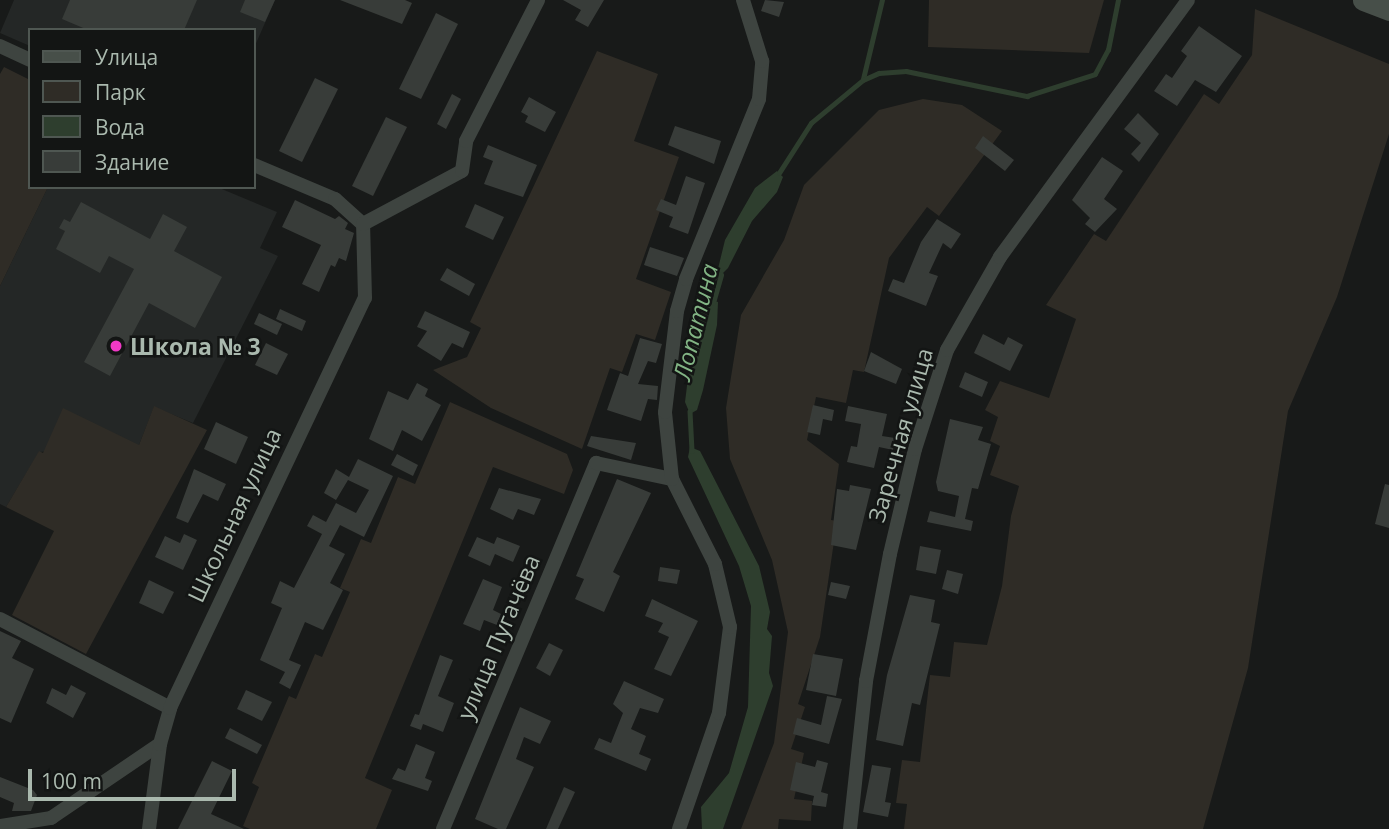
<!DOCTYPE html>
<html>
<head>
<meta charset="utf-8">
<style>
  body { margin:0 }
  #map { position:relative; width:1389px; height:829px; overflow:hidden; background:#181a19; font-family:"Open Sans",sans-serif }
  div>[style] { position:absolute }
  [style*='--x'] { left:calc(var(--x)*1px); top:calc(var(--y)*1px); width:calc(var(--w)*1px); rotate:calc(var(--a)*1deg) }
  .built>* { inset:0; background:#242726 }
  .green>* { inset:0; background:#2f2c26 }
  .water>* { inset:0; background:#2e3e2e }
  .stream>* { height:4.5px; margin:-2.25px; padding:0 2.25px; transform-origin:2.25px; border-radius:2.25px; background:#2e3e2e }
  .building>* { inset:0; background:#383c39 }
  .minor>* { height:14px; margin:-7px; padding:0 7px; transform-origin:7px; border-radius:7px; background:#3e4440 }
  .secondary>* { height:21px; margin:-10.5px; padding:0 10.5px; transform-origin:10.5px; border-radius:10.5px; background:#474f49 }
  .dots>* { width:19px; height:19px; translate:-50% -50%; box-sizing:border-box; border:4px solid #131514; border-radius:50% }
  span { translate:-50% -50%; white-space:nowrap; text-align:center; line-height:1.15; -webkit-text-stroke:5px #131514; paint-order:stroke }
  .poi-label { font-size:23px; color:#aab9ae; font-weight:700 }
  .left { translate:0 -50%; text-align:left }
  .street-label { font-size:23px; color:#aab9ae }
  .water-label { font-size:24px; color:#82b484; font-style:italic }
  .legend { position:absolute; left:28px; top:28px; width:228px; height:161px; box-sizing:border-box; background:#131514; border:2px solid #4f5752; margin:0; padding:9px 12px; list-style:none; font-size:21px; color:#aab9ae }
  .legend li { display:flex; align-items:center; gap:14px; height:35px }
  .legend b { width:35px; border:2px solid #4f5752 }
  .scale { position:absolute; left:28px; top:769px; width:208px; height:32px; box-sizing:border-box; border:4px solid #aab9ae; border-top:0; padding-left:9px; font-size:21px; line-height:24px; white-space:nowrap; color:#aab9ae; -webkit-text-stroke:5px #131514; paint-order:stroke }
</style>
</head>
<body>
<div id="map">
  <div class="built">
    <i style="clip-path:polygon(14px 0,275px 0,254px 48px,254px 30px,30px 30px,30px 46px,0 33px)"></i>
    <i style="clip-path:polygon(48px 187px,217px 187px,277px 212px,260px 248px,278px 256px,193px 423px,154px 407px,139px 445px,39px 452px,6px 507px,0 504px,0 286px)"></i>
  </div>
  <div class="green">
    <i style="clip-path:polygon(929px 0,1104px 0,1089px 53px,928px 47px)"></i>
    <i style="clip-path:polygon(1255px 9px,1389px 64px,1389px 134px,1337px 297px,1288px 411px,1248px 668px,1203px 829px,904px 829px,907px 804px,896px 803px,902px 760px,920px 762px,930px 675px,950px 677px,954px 642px,987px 645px,1002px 586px,1011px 516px,1019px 486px,990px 475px,1000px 446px,990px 441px,998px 417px,985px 410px,1000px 381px,1049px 398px,1076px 319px,1046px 305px,1094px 234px,1106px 241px,1204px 94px,1219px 104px,1252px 55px)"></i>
    <i style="clip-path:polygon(597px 51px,658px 74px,634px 141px,679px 157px,636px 279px,671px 292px,655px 340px,636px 334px,622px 372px,610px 368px,582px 449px,491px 408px,433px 370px,467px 357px,481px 328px,470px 322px)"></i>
    <i style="clip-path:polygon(4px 67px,30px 80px,30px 187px,48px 187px,0 286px,0 74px)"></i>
    <i style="clip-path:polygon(923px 99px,962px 105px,1002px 131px,939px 216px,927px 207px,889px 258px,864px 372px,853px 370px,846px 403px,816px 397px,807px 440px,839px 464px,831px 520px,837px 521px,820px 637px,798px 704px,805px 707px,791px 749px,804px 753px,794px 799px,812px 801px,811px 821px,779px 819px,778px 829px,741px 829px,774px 743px,788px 632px,772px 560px,730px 459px,726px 408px,741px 315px,784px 240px,804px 185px,879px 110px)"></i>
    <i style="clip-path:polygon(450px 402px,567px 454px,573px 470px,564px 494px,493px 467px,365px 778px,392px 790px,376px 829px,250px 829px,243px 826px,259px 787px,252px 783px,289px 696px,296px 699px,315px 654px,322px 657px,350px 592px,340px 588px,361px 539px,371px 543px,398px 477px,415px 484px)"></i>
    <i style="clip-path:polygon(154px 406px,207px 430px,86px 654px,12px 615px,54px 531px,6px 507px,39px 451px,43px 453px,63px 408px,139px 445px)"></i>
  </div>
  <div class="water">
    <i style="clip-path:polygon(777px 171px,783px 177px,777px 192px,752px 221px,728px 268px,715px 281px,725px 240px,755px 188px)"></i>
    <i style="clip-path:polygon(711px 300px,718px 302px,717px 325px,703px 390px,697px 410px,690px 414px,685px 402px,692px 345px,697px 317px)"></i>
    <i style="clip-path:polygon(690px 447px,700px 451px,759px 566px,770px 612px,767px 629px,772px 636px,769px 673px,773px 686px,723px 829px,702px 829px,701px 807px,729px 773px,748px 707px,751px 606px,739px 566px,688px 457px)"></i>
  </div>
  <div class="stream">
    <i style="--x:863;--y:79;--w:81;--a:-76.5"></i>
    <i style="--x:779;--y:173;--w:59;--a:-57.4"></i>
    <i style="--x:811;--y:123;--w:67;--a:-39.6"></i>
    <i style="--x:863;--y:80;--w:17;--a:-24"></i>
    <i style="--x:879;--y:73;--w:27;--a:-4"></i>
    <i style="--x:906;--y:71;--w:124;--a:11.7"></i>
    <i style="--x:1027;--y:96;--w:71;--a:-17.9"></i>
    <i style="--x:1095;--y:74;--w:27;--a:-62"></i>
    <i style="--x:1108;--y:50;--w:51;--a:-78.7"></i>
    <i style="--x:713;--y:303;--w:29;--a:-74"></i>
    <i style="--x:690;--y:411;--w:40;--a:87.1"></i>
  </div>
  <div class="building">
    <i style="clip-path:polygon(70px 0,197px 0,184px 30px,88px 30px,62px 19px)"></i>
    <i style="clip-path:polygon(245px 0,275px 0,265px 22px,240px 12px)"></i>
    <i style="clip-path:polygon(340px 0,405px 0,412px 3px,402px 24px)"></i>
    <i style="clip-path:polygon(563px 0,604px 0,588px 27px,575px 20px,581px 10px)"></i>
    <i style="clip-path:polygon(765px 0,784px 2px,779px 17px,761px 11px)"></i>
    <i style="clip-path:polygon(436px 13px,458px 24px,421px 99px,399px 89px)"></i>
    <i style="clip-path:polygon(1199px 26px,1242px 56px,1216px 92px,1195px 80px,1177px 106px,1154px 91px,1166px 74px,1172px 78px,1187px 56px,1181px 51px)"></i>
    <i style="clip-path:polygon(315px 78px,338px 89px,302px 162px,279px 151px)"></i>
    <i style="clip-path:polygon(452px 94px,461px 99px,446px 129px,437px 124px)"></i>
    <i style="clip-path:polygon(529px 97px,556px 112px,545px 132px,525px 122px,528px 116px,521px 112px)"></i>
    <i style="clip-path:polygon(1138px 113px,1159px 134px,1139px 162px,1131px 154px,1141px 143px,1124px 129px)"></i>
    <i style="clip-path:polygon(386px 117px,407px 127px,373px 196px,352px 186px)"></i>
    <i style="clip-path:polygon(675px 126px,721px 141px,714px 164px,668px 145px)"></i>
    <i style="clip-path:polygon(983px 136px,1014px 160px,1005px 171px,975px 148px)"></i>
    <i style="clip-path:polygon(488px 145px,537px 165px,523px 197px,484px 184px,493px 161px,483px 157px)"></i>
    <i style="clip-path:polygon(1102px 157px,1123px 171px,1104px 199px,1117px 209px,1095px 232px,1085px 224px,1090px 218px,1072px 200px)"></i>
    <i style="clip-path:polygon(686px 176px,705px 183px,688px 234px,669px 227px,673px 217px,656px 210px,661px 199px,676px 205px)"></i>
    <i style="clip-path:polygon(295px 200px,335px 219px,339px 216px,348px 223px,345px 229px,354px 233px,346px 261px,339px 258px,335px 267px,331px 265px,319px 292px,302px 284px,321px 245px,282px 227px)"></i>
    <i style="clip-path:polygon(81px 202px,150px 239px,163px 214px,187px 227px,174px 251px,222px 277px,195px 328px,149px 303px,110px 376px,84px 362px,134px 269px,109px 256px,100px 273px,56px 249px,65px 231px,59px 228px,64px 219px,70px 222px)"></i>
    <i style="clip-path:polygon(475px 204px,504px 217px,493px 240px,465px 227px)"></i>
    <i style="clip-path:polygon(937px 219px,961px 234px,951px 249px,943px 243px,929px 273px,938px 276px,926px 306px,888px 291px,893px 279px,904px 283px,921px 242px)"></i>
    <i style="clip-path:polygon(650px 247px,684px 258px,677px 276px,644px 265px)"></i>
    <i style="clip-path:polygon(447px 268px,475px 284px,469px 296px,440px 280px)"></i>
    <i style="clip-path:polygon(280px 309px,306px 321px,302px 331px,276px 319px)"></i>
    <i style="clip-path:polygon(425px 311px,470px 332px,463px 348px,452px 343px,441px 361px,417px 346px,427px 331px,417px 327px)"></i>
    <i style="clip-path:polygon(259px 313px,282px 324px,277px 335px,254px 324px)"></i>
    <i style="clip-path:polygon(983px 334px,1004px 345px,1008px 337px,1023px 345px,1010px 371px,974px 353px)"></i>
    <i style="clip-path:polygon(640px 338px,662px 344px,656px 363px,648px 361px,638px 384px,658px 386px,657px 400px,648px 399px,641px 421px,607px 410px,620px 373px,628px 376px)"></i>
    <i style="clip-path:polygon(266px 343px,288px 354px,277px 375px,255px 365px)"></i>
    <i style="clip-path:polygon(871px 352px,902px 369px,896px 384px,864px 371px)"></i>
    <i style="clip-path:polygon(965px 372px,988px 382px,982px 397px,959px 387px)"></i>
    <i style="clip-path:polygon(417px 383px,428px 389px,425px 396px,441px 405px,422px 441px,402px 430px,393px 451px,369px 439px,388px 391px,408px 400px)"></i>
    <i style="clip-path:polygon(813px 405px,834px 410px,832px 421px,823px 419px,820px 435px,807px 432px)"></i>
    <i style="clip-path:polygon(848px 406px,887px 414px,882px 436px,895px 438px,893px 450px,879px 447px,874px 468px,847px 462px,851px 446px,857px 447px,861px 424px,845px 421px)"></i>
    <i style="clip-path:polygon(950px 419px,983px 427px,978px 440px,991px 444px,978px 489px,972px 488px,965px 519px,973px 521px,971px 531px,927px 522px,930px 511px,955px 517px,959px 496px,938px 491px,936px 482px)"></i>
    <i style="clip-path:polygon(216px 422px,248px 437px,236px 464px,204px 449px)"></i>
    <i style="clip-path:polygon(591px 436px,636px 443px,631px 460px,587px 446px)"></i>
    <i style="clip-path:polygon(397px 454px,418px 465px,413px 476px,391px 465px)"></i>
    <i style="clip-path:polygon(358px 459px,393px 476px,364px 537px,340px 525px,329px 546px,345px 554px,330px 583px,343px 590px,323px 630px,305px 622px,289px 660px,301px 665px,290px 689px,279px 683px,285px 672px,260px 660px,282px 608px,271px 603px,280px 581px,294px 588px,322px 534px,307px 526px,313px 515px,326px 522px,336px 503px,356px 513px,369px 490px,348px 480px,336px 500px,324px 493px,336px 469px,349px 477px)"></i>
    <i style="clip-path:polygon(194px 469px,226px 484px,218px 501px,203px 494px,188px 523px,176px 518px)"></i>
    <i style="clip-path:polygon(617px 479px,651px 493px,613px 572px,620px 576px,604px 612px,575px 599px,584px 579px,576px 576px)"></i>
    <i style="clip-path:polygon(1385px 484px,1389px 485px,1389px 528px,1375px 524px)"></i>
    <i style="clip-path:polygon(850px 485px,871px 489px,856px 550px,831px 545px,837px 489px,849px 491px)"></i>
    <i style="clip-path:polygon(499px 488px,541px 499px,534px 515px,518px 509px,513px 520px,490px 509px)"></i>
    <i style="clip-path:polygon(184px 534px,197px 540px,183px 570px,155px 557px,165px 536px,180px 543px)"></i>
    <i style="clip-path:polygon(477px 537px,494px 544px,497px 537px,520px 546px,513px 562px,495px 554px,490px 566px,468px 556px)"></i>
    <i style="clip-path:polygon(920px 546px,941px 550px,936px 574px,916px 570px)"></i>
    <i style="clip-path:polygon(660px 567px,680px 570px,677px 584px,658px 581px)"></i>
    <i style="clip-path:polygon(947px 570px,963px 574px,958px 594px,942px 589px)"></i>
    <i style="clip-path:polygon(483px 579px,502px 587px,493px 610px,501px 614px,497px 625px,484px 620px,480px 631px,463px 624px)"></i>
    <i style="clip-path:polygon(149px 580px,174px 592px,163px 614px,139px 603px)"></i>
    <i style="clip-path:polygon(831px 582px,850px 586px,846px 599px,828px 595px)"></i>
    <i style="clip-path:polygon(910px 595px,935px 600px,931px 622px,940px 624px,920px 705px,912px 703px,903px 746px,876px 740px,887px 675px)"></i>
    <i style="clip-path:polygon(652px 599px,698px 621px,671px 676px,654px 669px,669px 637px,658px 632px,663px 623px,645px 616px)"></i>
    <i style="clip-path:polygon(0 631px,21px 641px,12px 658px,34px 669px,11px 723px,0 718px)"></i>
    <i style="clip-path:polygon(549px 643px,563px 650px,550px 676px,536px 668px)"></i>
    <i style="clip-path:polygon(813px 654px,843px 659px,836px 696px,806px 690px)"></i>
    <i style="clip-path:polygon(440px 655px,453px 660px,438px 696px,454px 703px,443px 732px,423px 724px,421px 730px,410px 726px,415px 714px,419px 715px)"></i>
    <i style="clip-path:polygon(624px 681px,664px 699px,658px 713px,640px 708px,631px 729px,646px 736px,639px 754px,651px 759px,646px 771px,594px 749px,599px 738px,611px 743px,623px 713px,613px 704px)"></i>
    <i style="clip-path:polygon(71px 685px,86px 693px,73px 718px,46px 703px,52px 688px,66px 695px)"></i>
    <i style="clip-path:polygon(246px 690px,272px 702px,262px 721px,237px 709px)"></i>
    <i style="clip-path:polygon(827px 696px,842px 699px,829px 744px,793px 734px,797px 718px,821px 725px)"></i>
    <i style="clip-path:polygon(520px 707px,551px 721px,540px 744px,524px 737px,516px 759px,534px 767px,506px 829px,498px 829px,475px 819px)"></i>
    <i style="clip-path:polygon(230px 728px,262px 745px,257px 754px,225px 738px)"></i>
    <i style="clip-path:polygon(416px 744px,435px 752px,425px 778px,432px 781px,428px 791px,392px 779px,398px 768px,405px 771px)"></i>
    <i style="clip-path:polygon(817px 760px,828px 763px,821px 792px,828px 794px,826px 807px,812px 805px,814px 796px,790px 790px,796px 762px,815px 767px)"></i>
    <i style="clip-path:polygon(212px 761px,232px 771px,211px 814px,244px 829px,178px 829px)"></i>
    <i style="clip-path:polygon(872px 765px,891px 768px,885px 802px,891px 803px,888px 817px,863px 812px)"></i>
    <i style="clip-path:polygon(0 777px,33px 790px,37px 795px,31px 811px,12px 811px,14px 803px,0 797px)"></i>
    <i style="clip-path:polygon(564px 787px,575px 792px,558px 829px,546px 829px)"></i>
  </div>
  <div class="minor">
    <i style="--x:0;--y:46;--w:33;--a:25"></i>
    <i style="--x:254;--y:165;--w:88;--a:22.8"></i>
    <i style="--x:335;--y:199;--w:38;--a:42"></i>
    <i style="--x:0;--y:619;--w:192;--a:27.6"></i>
    <i style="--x:0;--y:826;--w:52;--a:-8.9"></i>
    <i style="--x:51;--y:818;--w:132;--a:-34.2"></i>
    <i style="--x:149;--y:829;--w:86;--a:-82.6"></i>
    <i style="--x:160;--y:744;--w:37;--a:-74"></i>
    <i style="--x:170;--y:708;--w:454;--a:-64.6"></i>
    <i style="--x:365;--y:298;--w:74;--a:-91.5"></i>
    <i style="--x:363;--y:224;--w:112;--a:-28.2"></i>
    <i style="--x:462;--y:171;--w:30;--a:-82"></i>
    <i style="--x:466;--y:141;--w:158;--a:-62.9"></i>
    <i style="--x:443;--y:829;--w:397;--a:-67.3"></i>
    <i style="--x:596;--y:463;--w:78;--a:11.9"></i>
    <i style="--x:679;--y:829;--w:123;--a:-71"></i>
    <i style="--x:719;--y:713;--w:87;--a:-82.7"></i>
    <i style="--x:730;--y:627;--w:65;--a:-103.4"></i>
    <i style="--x:715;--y:564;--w:95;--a:-116.8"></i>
    <i style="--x:672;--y:479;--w:67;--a:-96"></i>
    <i style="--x:665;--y:412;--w:102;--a:-83.2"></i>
    <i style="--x:677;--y:311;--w:33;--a:-74"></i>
    <i style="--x:686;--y:279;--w:194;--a:-67.9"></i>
    <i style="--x:759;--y:99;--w:38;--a:-85"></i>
    <i style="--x:762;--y:61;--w:64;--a:-107.3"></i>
    <i style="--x:850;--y:829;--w:149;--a:-83.8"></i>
    <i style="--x:866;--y:681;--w:129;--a:-79.3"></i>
    <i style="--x:890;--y:554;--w:108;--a:-76.6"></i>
    <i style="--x:915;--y:449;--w:104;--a:-72.1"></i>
    <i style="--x:947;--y:350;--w:107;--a:-60.3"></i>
    <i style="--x:1000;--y:257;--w:318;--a:-53.8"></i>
  </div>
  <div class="secondary">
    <i style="--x:1363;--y:0;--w:28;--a:21"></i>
  </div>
  <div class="dots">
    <i style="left:116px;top:346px;background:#f039c6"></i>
  </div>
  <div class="poi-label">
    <span class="left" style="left:130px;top:346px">Школа № 3</span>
  </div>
  <div class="street-label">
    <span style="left:900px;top:435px;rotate:-74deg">Заречная улица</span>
    <span style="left:234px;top:515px;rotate:-65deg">Школьная улица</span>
    <span style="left:498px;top:637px;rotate:-67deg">улица Пугачёва</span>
  </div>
  <div class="water-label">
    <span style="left:695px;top:322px;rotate:-76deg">Лопатина</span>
  </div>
  <ul class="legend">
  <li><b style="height:9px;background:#474f49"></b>Улица</li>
  <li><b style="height:19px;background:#2f2c26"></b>Парк</li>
  <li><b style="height:19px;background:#2e3e2e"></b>Вода</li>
  <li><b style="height:19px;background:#383c39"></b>Здание</li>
  </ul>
  <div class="scale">100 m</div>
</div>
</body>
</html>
